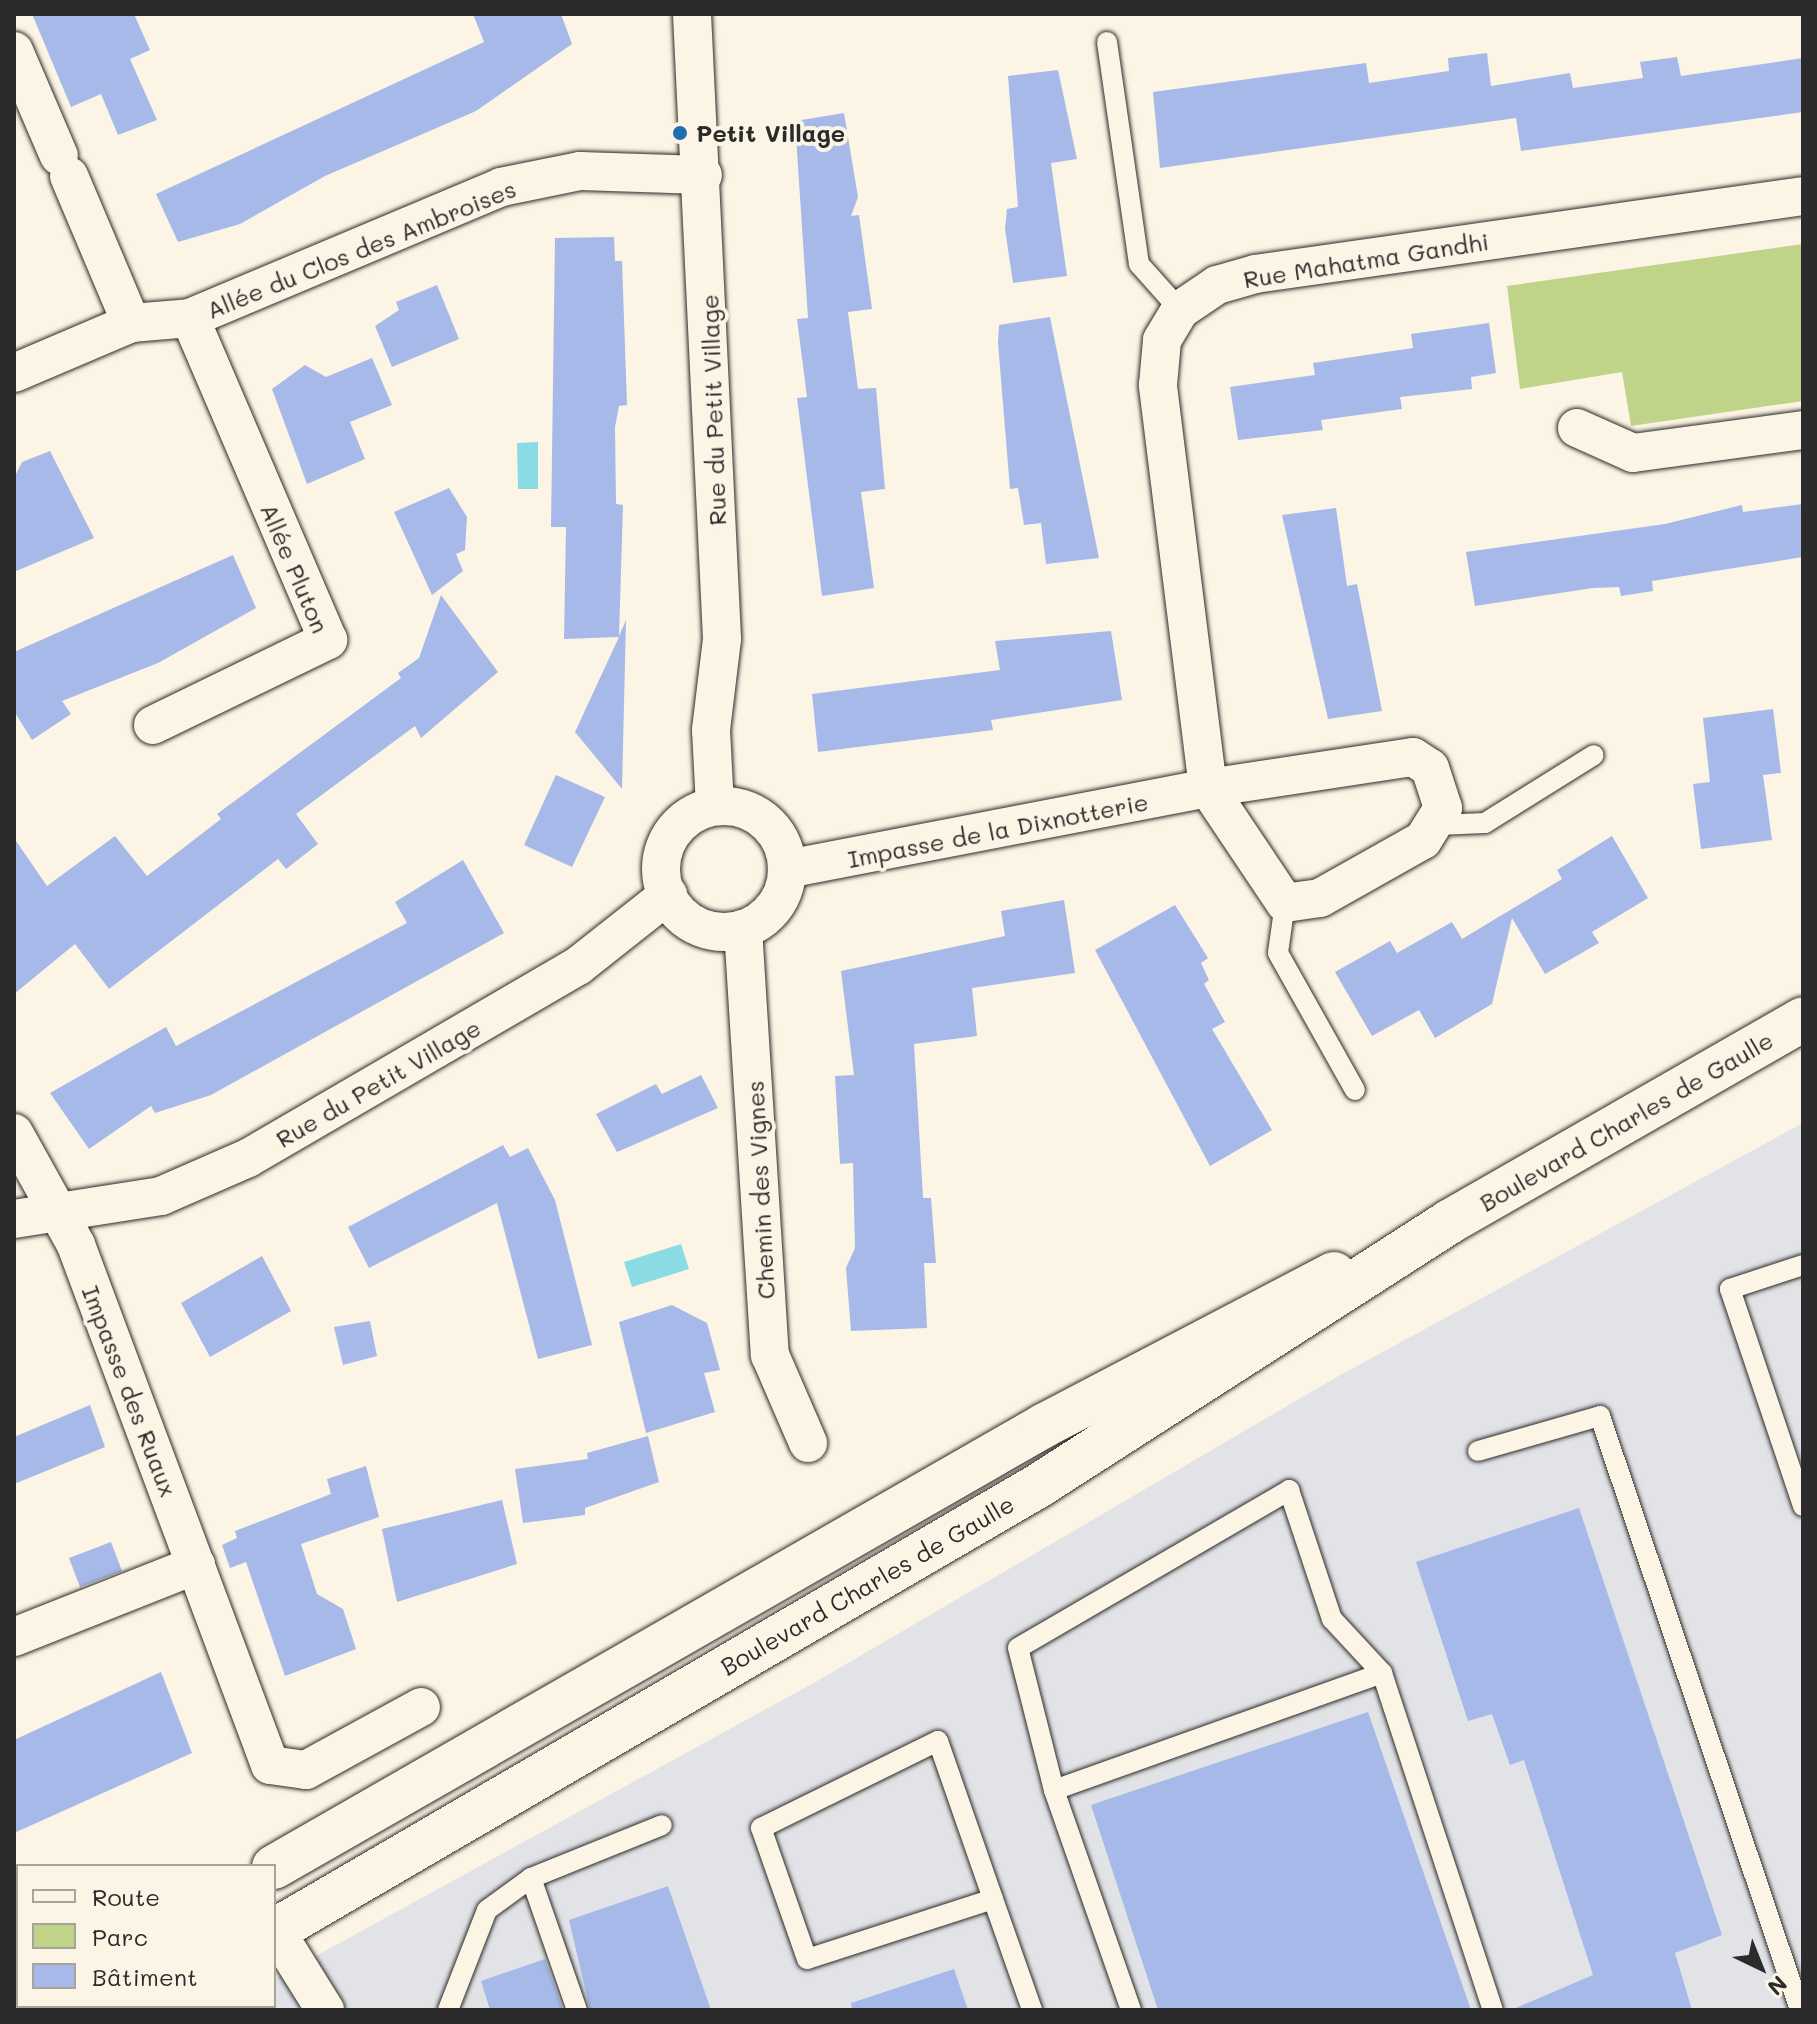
<!DOCTYPE html>
<html>
<head>
<meta charset="utf-8">
<style>
  body { margin:0 }
  #map { position:relative; width:1817px; height:2024px; overflow:hidden; background:#fcf5e5; font-family:Mali,sans-serif }
  div>[style] { position:absolute }
  [style*='--x'] { left:calc(var(--x)*1px); top:calc(var(--y)*1px); width:calc(var(--w)*1px); rotate:calc(var(--a)*1deg) }
  .built>* { inset:0; background:#e2e3e6 }
  .green>* { inset:0; background:#c0d489 }
  .water>* { inset:0; background:#8adbe3 }
  .building>* { inset:0; background:#a6b9e8 }
  .roads { filter:drop-shadow(0 0 2px #2b2b2b) drop-shadow(0 0 2px #2b2b2b) }
  .service>* { height:20px; margin:-10px; padding:0 10px; transform-origin:10px; border-radius:10px; background:#fcf5e5 }
  .minor>* { height:38px; margin:-19px; padding:0 19px; transform-origin:19px; border-radius:19px; background:#fcf5e5 }
  .minor>.ring { margin:-19px; padding:0; box-sizing:content-box; background:none; border:38px solid #fcf5e5; border-radius:50% }
  .tertiary>* { height:44px; margin:-22px; padding:0 22px; transform-origin:22px; border-radius:22px; background:#fcf5e5 }
  .dots>* { width:22px; height:22px; translate:-50% -50%; box-sizing:border-box; border:4px solid #fcf5e5; border-radius:50% }
  span { translate:-50% -50%; white-space:nowrap; text-align:center; line-height:1.15; -webkit-text-stroke:8px #fcf5e5; paint-order:stroke }
  .poi-label { font-size:24px; color:#2b2b2b; font-weight:700 }
  .left { translate:0 -50%; text-align:left }
  .street-label { font-size:24px; color:#2b2b2b }
  .frame { position:absolute; inset:0; border:16px solid #2b2b2b; pointer-events:none }
  .legend { position:absolute; left:16px; top:1864px; width:260px; height:144px; box-sizing:border-box; background:#fcf5e5; border:2px solid #a8a49b; margin:0; padding:10px 14px; list-style:none; font-size:24px; color:#2b2b2b }
  .legend li { display:flex; align-items:center; gap:16px; height:40px }
  .legend b { width:40px; border:2px solid #a8a49b }
  .north { position:absolute; left:1721px; top:1928px; width:80px; height:80px; -webkit-text-stroke:6px #fcf5e5; paint-order:stroke; rotate:137deg; font-size:22px; font-weight:700; line-height:32px; text-align:center; color:#2b2b2b }
  .north::after { content:''; display:block; margin:auto; width:28px; height:36px; background:#2b2b2b; clip-path:polygon(50% 0,100% 100%,50% 72%,0 100%) }
</style>
</head>
<body>
<div id="map">
  <div class="built">
    <i style="clip-path:polygon(1803px 1123px,1803px 2010px,218px 2010px,274px 2006px,274px 1979px,819px 1680px,1335px 1378px)"></i>
  </div>
  <div class="green">
    <i style="clip-path:polygon(1803px 244px,1803px 401px,1631px 426px,1622px 372px,1520px 389px,1507px 286px)"></i>
  </div>
  <div class="water">
    <i style="clip-path:polygon(538px 442px,538px 489px,518px 489px,517px 443px)"></i>
    <i style="clip-path:polygon(681px 1244px,689px 1269px,632px 1287px,624px 1262px)"></i>
  </div>
  <div class="building">
    <i style="clip-path:polygon(32px 14px,134px 14px,150px 50px,130px 59px,157px 120px,118px 135px,101px 94px,71px 107px)"></i>
    <i style="clip-path:polygon(473px 14px,561px 14px,572px 44px,476px 111px,325px 176px,240px 224px,178px 242px,156px 194px,484px 42px)"></i>
    <i style="clip-path:polygon(1487px 53px,1491px 86px,1570px 73px,1573px 88px,1643px 78px,1640px 62px,1677px 57px,1681px 76px,1803px 58px,1803px 112px,1521px 151px,1516px 118px,1160px 168px,1153px 92px,1366px 63px,1369px 83px,1449px 71px,1448px 58px)"></i>
    <i style="clip-path:polygon(1058px 70px,1077px 159px,1051px 163px,1067px 276px,1013px 283px,1005px 229px,1007px 209px,1018px 207px,1008px 76px)"></i>
    <i style="clip-path:polygon(844px 113px,858px 197px,851px 216px,859px 215px,872px 309px,848px 312px,858px 389px,876px 388px,885px 489px,861px 492px,874px 588px,822px 596px,797px 398px,807px 397px,797px 319px,808px 318px,795px 121px)"></i>
    <i style="clip-path:polygon(614px 237px,615px 261px,622px 261px,627px 405px,619px 406px,615px 427px,616px 504px,623px 505px,619px 636px,626px 620px,622px 789px,575px 732px,619px 637px,564px 639px,566px 527px,551px 527px,555px 238px)"></i>
    <i style="clip-path:polygon(437px 285px,459px 339px,392px 367px,375px 326px,399px 310px,396px 302px)"></i>
    <i style="clip-path:polygon(1050px 317px,1099px 558px,1046px 564px,1041px 523px,1024px 525px,1018px 488px,1010px 489px,998px 343px,999px 325px)"></i>
    <i style="clip-path:polygon(1489px 323px,1496px 373px,1471px 377px,1472px 389px,1400px 397px,1402px 409px,1321px 420px,1323px 430px,1238px 440px,1230px 387px,1315px 375px,1313px 363px,1413px 348px,1411px 334px)"></i>
    <i style="clip-path:polygon(372px 358px,392px 405px,350px 422px,365px 459px,307px 484px,272px 389px,305px 365px,326px 377px)"></i>
    <i style="clip-path:polygon(50px 451px,94px 538px,14px 572px,14px 478px,22px 462px)"></i>
    <i style="clip-path:polygon(449px 488px,467px 517px,465px 550px,456px 554px,463px 571px,432px 595px,394px 512px)"></i>
    <i style="clip-path:polygon(1803px 504px,1803px 557px,1652px 581px,1653px 591px,1621px 596px,1619px 587px,1593px 588px,1475px 606px,1466px 552px,1665px 524px,1742px 505px,1743px 512px)"></i>
    <i style="clip-path:polygon(1336px 508px,1347px 586px,1357px 584px,1382px 711px,1328px 719px,1282px 515px)"></i>
    <i style="clip-path:polygon(233px 555px,256px 608px,158px 663px,62px 701px,71px 714px,32px 740px,14px 711px,14px 652px)"></i>
    <i style="clip-path:polygon(441px 595px,498px 672px,421px 738px,415px 726px,296px 814px,318px 844px,286px 869px,278px 859px,109px 989px,75px 944px,14px 994px,14px 838px,47px 886px,115px 836px,147px 876px,221px 819px,217px 814px,401px 678px,398px 673px,419px 658px)"></i>
    <i style="clip-path:polygon(1111px 631px,1122px 700px,991px 720px,993px 730px,818px 752px,812px 694px,1000px 670px,995px 641px)"></i>
    <i style="clip-path:polygon(1773px 709px,1781px 773px,1763px 775px,1772px 840px,1701px 849px,1693px 784px,1710px 782px,1703px 718px)"></i>
    <i style="clip-path:polygon(556px 775px,605px 797px,572px 867px,524px 845px)"></i>
    <i style="clip-path:polygon(1612px 836px,1648px 898px,1592px 932px,1599px 943px,1545px 974px,1512px 918px,1492px 1004px,1435px 1038px,1419px 1010px,1372px 1036px,1335px 972px,1390px 941px,1397px 953px,1452px 922px,1462px 939px,1562px 879px,1557px 870px)"></i>
    <i style="clip-path:polygon(463px 860px,504px 933px,211px 1095px,155px 1113px,151px 1106px,89px 1149px,50px 1093px,166px 1027px,176px 1046px,407px 923px,395px 902px)"></i>
    <i style="clip-path:polygon(1064px 900px,1075px 973px,972px 988px,977px 1036px,914px 1044px,923px 1198px,931px 1198px,936px 1263px,924px 1263px,927px 1328px,851px 1331px,846px 1268px,855px 1248px,853px 1163px,840px 1164px,835px 1076px,854px 1075px,841px 971px,1005px 936px,1001px 911px)"></i>
    <i style="clip-path:polygon(1175px 905px,1208px 958px,1201px 963px,1209px 980px,1204px 984px,1225px 1022px,1212px 1029px,1272px 1130px,1210px 1166px,1095px 950px)"></i>
    <i style="clip-path:polygon(701px 1075px,718px 1108px,617px 1152px,596px 1114px,656px 1084px,662px 1094px)"></i>
    <i style="clip-path:polygon(503px 1145px,510px 1157px,528px 1148px,555px 1200px,592px 1345px,538px 1359px,497px 1203px,369px 1268px,348px 1227px)"></i>
    <i style="clip-path:polygon(262px 1256px,291px 1311px,210px 1357px,181px 1303px)"></i>
    <i style="clip-path:polygon(672px 1305px,707px 1323px,720px 1370px,704px 1373px,715px 1412px,646px 1433px,619px 1322px)"></i>
    <i style="clip-path:polygon(370px 1321px,377px 1356px,343px 1365px,334px 1327px)"></i>
    <i style="clip-path:polygon(90px 1405px,105px 1447px,14px 1484px,14px 1437px)"></i>
    <i style="clip-path:polygon(648px 1436px,659px 1482px,585px 1508px,585px 1515px,523px 1523px,515px 1469px,588px 1459px,587px 1453px)"></i>
    <i style="clip-path:polygon(366px 1466px,379px 1517px,301px 1544px,317px 1594px,343px 1609px,356px 1649px,285px 1676px,246px 1562px,230px 1568px,222px 1545px,237px 1538px,235px 1531px,331px 1494px,327px 1479px)"></i>
    <i style="clip-path:polygon(502px 1500px,517px 1564px,397px 1602px,382px 1529px)"></i>
    <i style="clip-path:polygon(1579px 1508px,1722px 1935px,1675px 1953px,1692px 2010px,1511px 2010px,1593px 1975px,1524px 1760px,1510px 1765px,1492px 1714px,1468px 1721px,1416px 1562px)"></i>
    <i style="clip-path:polygon(111px 1542px,122px 1571px,80px 1587px,69px 1558px)"></i>
    <i style="clip-path:polygon(161px 1672px,192px 1753px,14px 1833px,14px 1740px)"></i>
    <i style="clip-path:polygon(1368px 1712px,1471px 2010px,1158px 2010px,1091px 1805px)"></i>
    <i style="clip-path:polygon(668px 1886px,711px 2010px,590px 2010px,569px 1920px)"></i>
    <i style="clip-path:polygon(545px 1959px,563px 2010px,490px 2010px,481px 1981px)"></i>
    <i style="clip-path:polygon(954px 1969px,968px 2010px,852px 2010px,851px 2003px)"></i>
  </div>
  <div class="roads">
    <div class="service">
      <i style="--x:1107;--y:42;--w:224;--a:81.8"></i>
      <i style="--x:1139;--y:264;--w:62;--a:48.3"></i>
      <i style="--x:1437;--y:825;--w:48;--a:-2.4"></i>
      <i style="--x:1485;--y:823;--w:128;--a:-32"></i>
      <i style="--x:1285;--y:903;--w:50;--a:98"></i>
      <i style="--x:1278;--y:953;--w:157;--a:60.7"></i>
      <i style="--x:1803;--y:1265;--w:77;--a:161.8"></i>
      <i style="--x:1730;--y:1289;--w:229;--a:71.4"></i>
      <i style="--x:1478;--y:1451;--w:127;--a:-16"></i>
      <i style="--x:1600;--y:1416;--w:627;--a:71.39"></i>
      <i style="--x:1054;--y:1790;--w:146;--a:-104.2"></i>
      <i style="--x:1018;--y:1648;--w:314;--a:-30.2"></i>
      <i style="--x:1289;--y:1490;--w:136;--a:71.6"></i>
      <i style="--x:1332;--y:1619;--w:74;--a:47.2"></i>
      <i style="--x:531;--y:1878;--w:140;--a:70.8"></i>
      <i style="--x:993;--y:1899;--w:195;--a:162.1"></i>
      <i style="--x:807;--y:1959;--w:139;--a:-109.3"></i>
      <i style="--x:761;--y:1828;--w:197;--a:-26.2"></i>
      <i style="--x:938;--y:1741;--w:167;--a:70.8"></i>
      <i style="--x:993;--y:1899;--w:118;--a:70.6"></i>
      <i style="--x:448;--y:2010;--w:107;--a:-68.7"></i>
      <i style="--x:487;--y:1910;--w:54;--a:-36"></i>
      <i style="--x:531;--y:1878;--w:141;--a:-22"></i>
      <i style="--x:1131;--y:2010;--w:233;--a:-109.3"></i>
      <i style="--x:1054;--y:1790;--w:348;--a:-19.6"></i>
      <i style="--x:1382;--y:1673;--w:355;--a:71.8"></i>
    </div>
    <div class="minor">
      <i style="--x:692;--y:14;--w:626;--a:87.25"></i>
      <i style="--x:722;--y:639;--w:92;--a:96.9"></i>
      <i style="--x:711;--y:730;--w:76;--a:87"></i>
      <i style="--x:14;--y:51;--w:114;--a:66.8"></i>
      <i style="--x:69;--y:176;--w:160;--a:67.1"></i>
      <i style="--x:14;--y:373;--w:127;--a:-23.1"></i>
      <i style="--x:131;--y:323;--w:59;--a:-4.8"></i>
      <i style="--x:190;--y:318;--w:337;--a:-22.8"></i>
      <i style="--x:501;--y:187;--w:81;--a:-11.4"></i>
      <i style="--x:580;--y:171;--w:123;--a:1.9"></i>
      <i style="--x:1577;--y:428;--w:61;--a:24.1"></i>
      <i style="--x:1633;--y:453;--w:172;--a:-7.7"></i>
      <i style="--x:153;--y:725;--w:195;--a:-25.9"></i>
      <i style="--x:328;--y:640;--w:350;--a:-113.2"></i>
      <i class="ring" style="left:661px;top:806px;width:88px;height:88px"></i>
      <i style="--x:787;--y:869;--w:429;--a:-10.9"></i>
      <i style="--x:1208;--y:788;--w:207;--a:-8.6"></i>
      <i style="--x:1413;--y:757;--w:20;--a:33"></i>
      <i style="--x:1430;--y:768;--w:42;--a:72"></i>
      <i style="--x:1443;--y:808;--w:38;--a:122"></i>
      <i style="--x:1423;--y:840;--w:118;--a:150.6"></i>
      <i style="--x:1320;--y:898;--w:35;--a:172"></i>
      <i style="--x:1285;--y:903;--w:138;--a:-123.8"></i>
      <i style="--x:1208;--y:788;--w:406;--a:-97.1"></i>
      <i style="--x:1158;--y:385;--w:45;--a:-84.9"></i>
      <i style="--x:1162;--y:340;--w:35;--a:-59"></i>
      <i style="--x:1180;--y:310;--w:45;--a:-34"></i>
      <i style="--x:1217;--y:285;--w:40;--a:-16"></i>
      <i style="--x:1255;--y:274;--w:554;--a:-8.1"></i>
      <i style="--x:743;--y:929;--w:427;--a:86.4"></i>
      <i style="--x:770;--y:1355;--w:96;--a:66.6"></i>
      <i style="--x:14;--y:1133;--w:128;--a:61"></i>
      <i style="--x:76;--y:1245;--w:555;--a:69.54"></i>
      <i style="--x:270;--y:1765;--w:36;--a:8"></i>
      <i style="--x:306;--y:1770;--w:131;--a:-28.7"></i>
      <i style="--x:14;--y:1219;--w:149;--a:-8.9"></i>
      <i style="--x:161;--y:1196;--w:95;--a:-23.6"></i>
      <i style="--x:248;--y:1158;--w:382;--a:-30.2"></i>
      <i style="--x:578;--y:966;--w:115;--a:-38.3"></i>
      <i style="--x:14;--y:1637;--w:196;--a:-21.6"></i>
      <i style="--x:274;--y:1928;--w:97;--a:58.1"></i>
    </div>
    <div class="tertiary">
      <i style="--x:274;--y:1867;--w:889;--a:-29.82"></i>
      <i style="--x:1045;--y:1425;--w:326;--a:-27.6"></i>
      <i style="--x:274;--y:1931;--w:884;--a:-30.22"></i>
      <i style="--x:1038;--y:1486;--w:488;--a:-32.7"></i>
      <i style="--x:1449;--y:1222;--w:408;--a:-29.8"></i>
      <i style="--x:20;--y:2010;--w:8;--a:-30"></i>
      <i style="--x:125;--y:2010;--w:8;--a:-30"></i>
    </div>
  </div>
  <div class="dots">
    <i style="left:680px;top:133px;background:#1f6fb2"></i>
  </div>
  <div class="poi-label">
    <span class="left" style="left:696px;top:133px">Petit Village</span>
  </div>
  <div class="street-label">
    <span style="left:361px;top:249px;rotate:-22deg">Allée du Clos des Ambroises</span>
    <span style="left:1366px;top:260px;rotate:-9deg">Rue Mahatma Gandhi</span>
    <span style="left:713px;top:410px;rotate:-92deg">Rue du Petit Village</span>
    <span style="left:295px;top:568px;rotate:67deg">Allée Pluton</span>
    <span style="left:998px;top:830px;rotate:-11deg">Impasse de la Dixnotterie</span>
    <span style="left:378px;top:1083px;rotate:-30deg">Rue du Petit Village</span>
    <span style="left:1626px;top:1121px;rotate:-30deg">Boulevard Charles de Gaulle</span>
    <span style="left:760px;top:1190px;rotate:-93deg">Chemin des Vignes</span>
    <span style="left:130px;top:1391px;rotate:69deg">Impasse des Ruaux</span>
    <span style="left:867px;top:1585px;rotate:-30deg">Boulevard Charles de Gaulle</span>
  </div>
  <div class="frame"></div>
  <ul class="legend">
  <li><b style="height:10px;background:#fcf5e5"></b>Route</li>
  <li><b style="height:22px;background:#c0d489"></b>Parc</li>
  <li><b style="height:22px;background:#a6b9e8"></b>Bâtiment</li>
  </ul>
  <div class="north">N</div>
</div>
</body>
</html>
